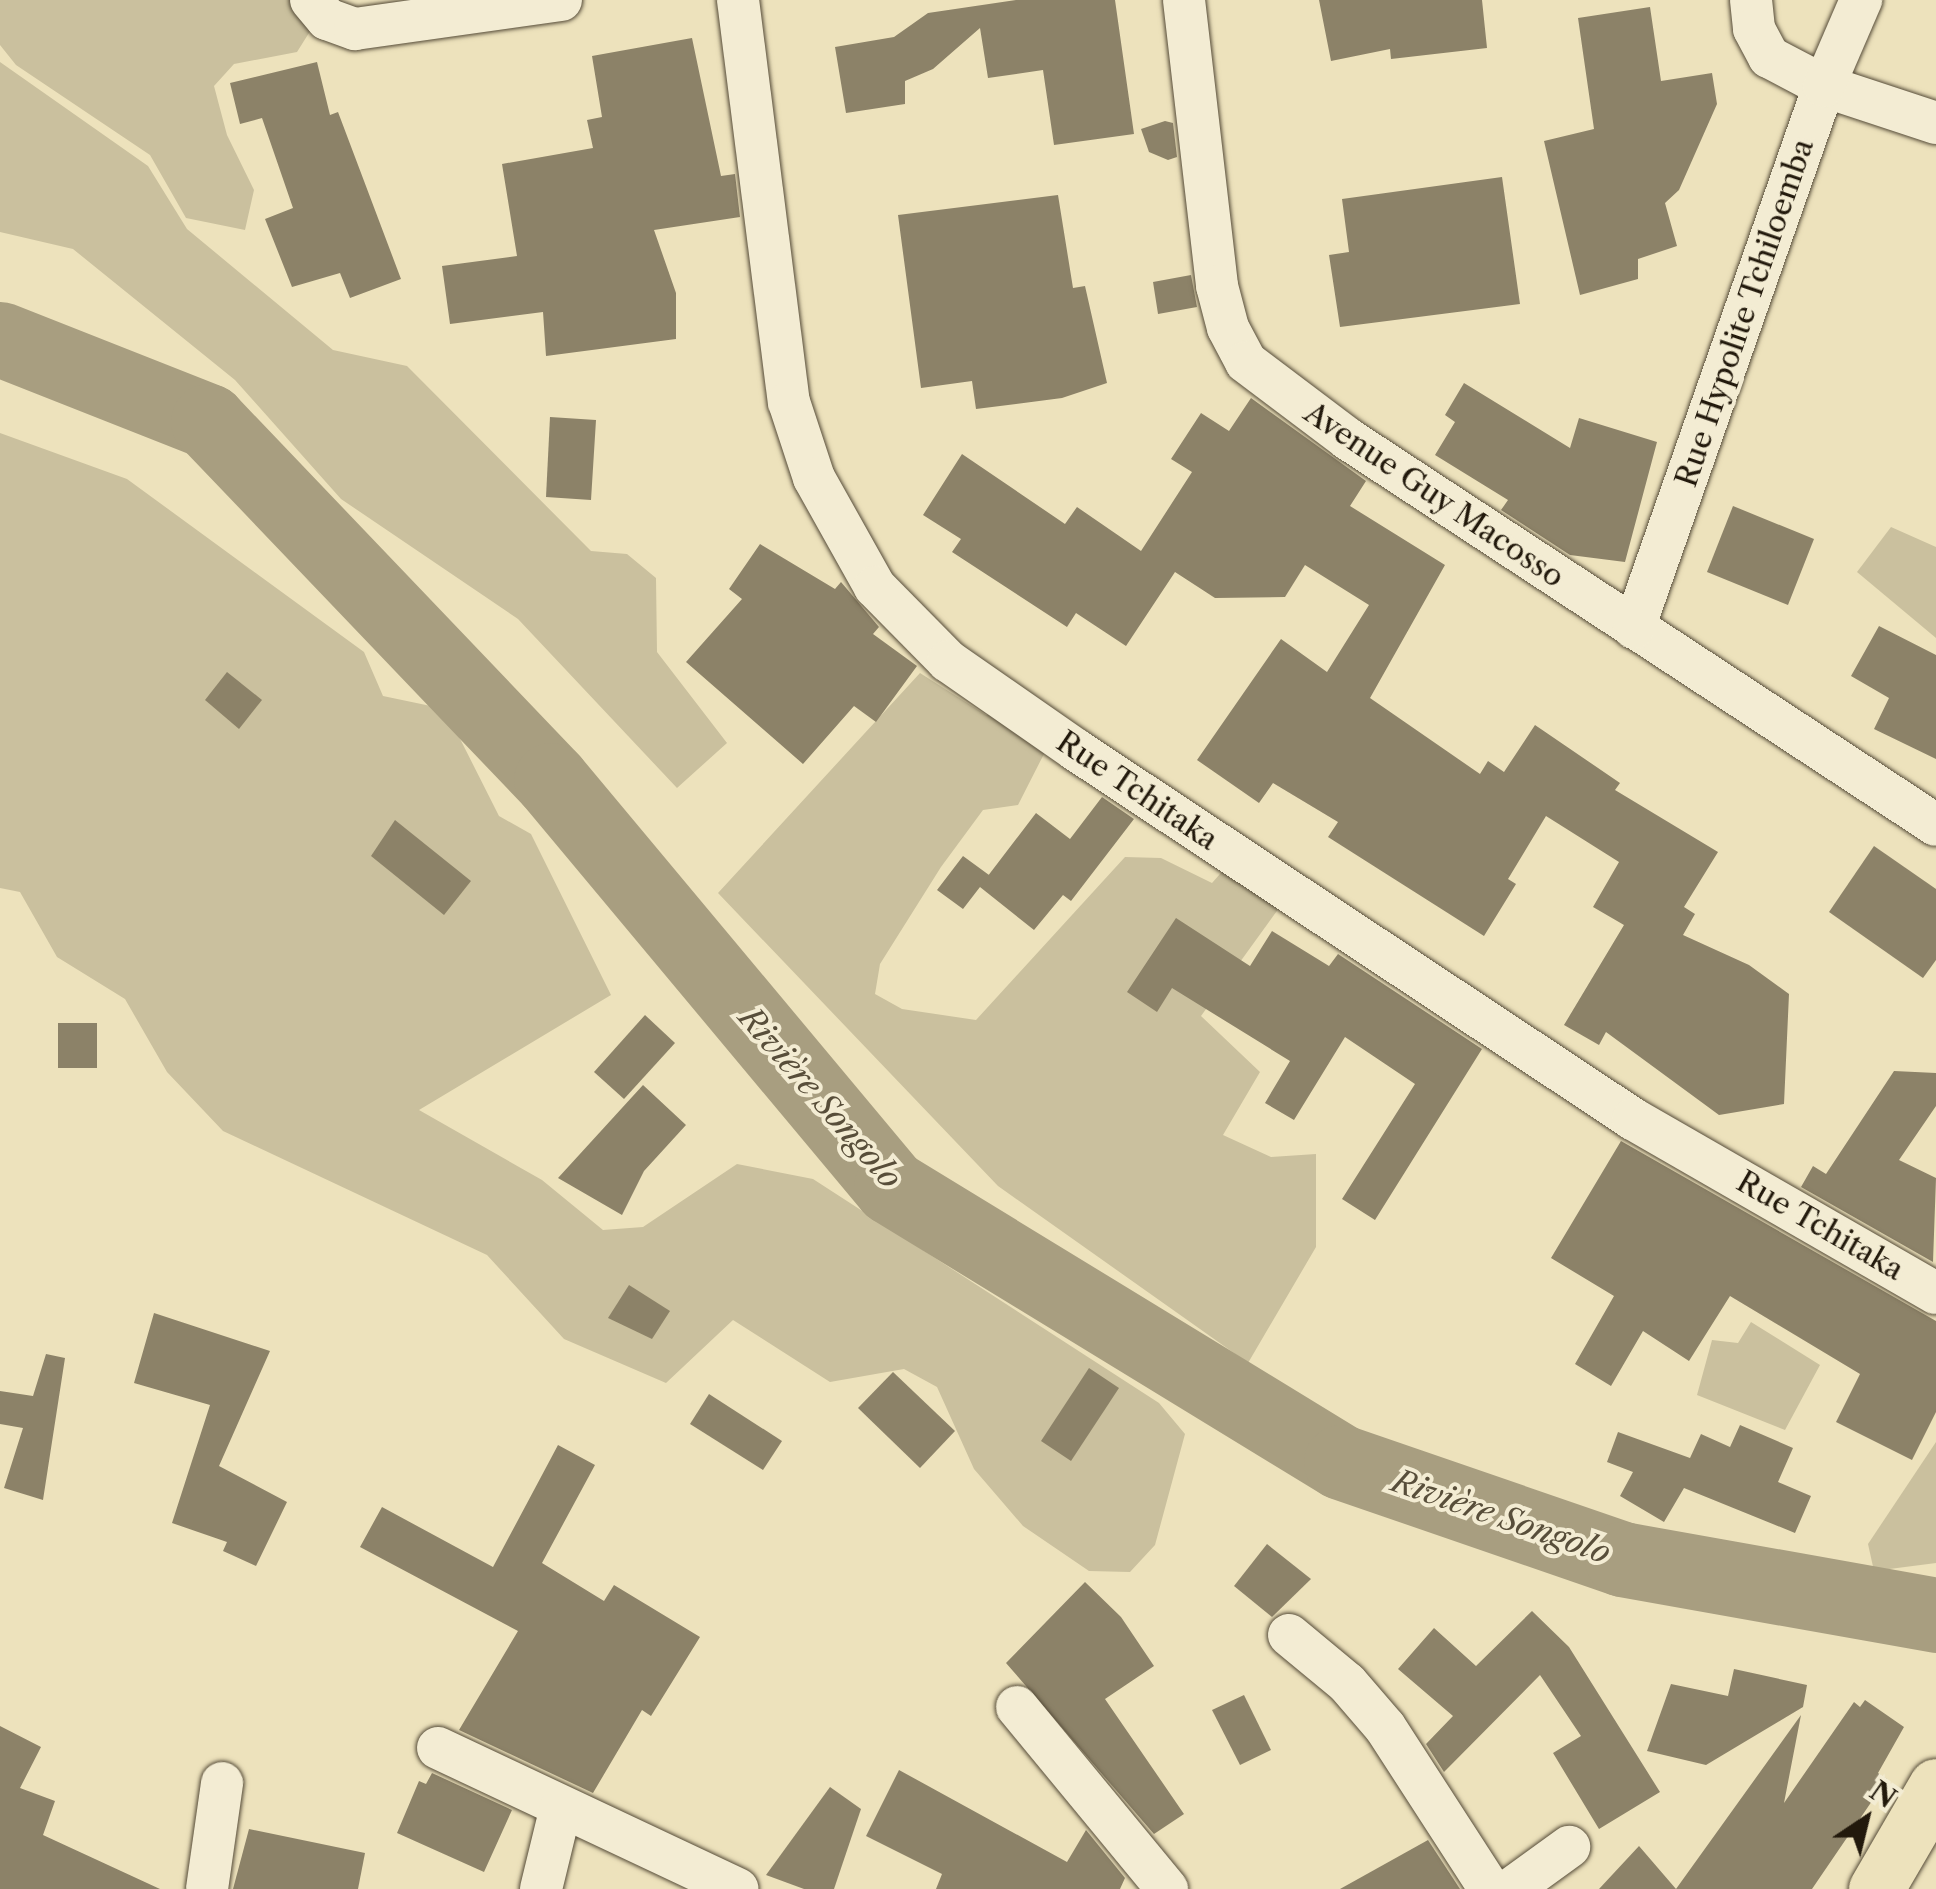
<!DOCTYPE html>
<html>
<head>
<meta charset="utf-8">
<style>
  body { margin:0 }
  #map { position:relative; width:1936px; height:1889px; overflow:hidden; background:#ede2bc; font-family:"Libre Caslon Text",serif }
  div>[style] { position:absolute }
  [style*='--x'] { left:calc(var(--x)*1px); top:calc(var(--y)*1px); width:calc(var(--w)*1px); rotate:calc(var(--a)*1deg) }
  .green>* { inset:0; background:#cac09e }
  .river>* { height:75px; margin:-37.5px; padding:0 37.5px; transform-origin:37.5px; border-radius:37.5px; background:#a89e80 }
  .building>* { inset:0; background:#8c8268 }
  .roads { filter:drop-shadow(0 0 2px #554b38) drop-shadow(0 0 2px #554b38) }
  .minor>* { height:42px; margin:-21px; padding:0 21px; transform-origin:21px; border-radius:21px; background:#f3ecd3 }
  .highway>* { height:55px; margin:-27.5px; padding:0 27.5px; transform-origin:27.5px; border-radius:27.5px; background:#ede2bc }
  span { translate:-50% -50%; white-space:nowrap; text-align:center; line-height:1.15; -webkit-text-stroke:8px #f3ecd3; paint-order:stroke }
  .street-label { font-size:30px; color:#22190c }
  .water-label { font-size:32px; color:#584e3a; font-style:italic }
  .north { position:absolute; left:1816px; top:1769px; width:100px; height:100px; -webkit-text-stroke:8px #f3ecd3; paint-order:stroke; rotate:35deg; font-size:28px; font-weight:700; line-height:40px; text-align:center; color:#22190c }
  .north::after { content:''; display:block; margin:auto; width:35px; height:45px; background:#22190c; clip-path:polygon(50% 0,100% 100%,50% 72%,0 100%) }
</style>
</head>
<body>
<div id="map">
  <div class="green">
    <i style="clip-path:polygon(0 0,303px 0,314px 25px,297px 52px,234px 64px,214px 86px,227px 135px,254px 190px,245px 230px,186px 218px,150px 155px,16px 65px,0 45px)"></i>
    <i style="clip-path:polygon(0 62px,148px 166px,187px 229px,333px 350px,407px 366px,591px 551px,627px 554px,656px 578px,657px 652px,727px 743px,677px 788px,518px 619px,341px 499px,235px 380px,73px 249px,0 232px)"></i>
    <i style="clip-path:polygon(0 433px,127px 479px,364px 652px,383px 696px,445px 709px,499px 816px,531px 834px,611px 995px,419px 1110px,542px 1180px,603px 1230px,643px 1227px,737px 1164px,813px 1179px,1159px 1403px,1185px 1434px,1155px 1545px,1130px 1572px,1089px 1571px,1023px 1526px,974px 1469px,937px 1387px,904px 1369px,830px 1382px,733px 1320px,666px 1383px,564px 1339px,487px 1255px,223px 1131px,167px 1072px,125px 999px,57px 957px,20px 892px,0 888px)"></i>
    <i style="clip-path:polygon(1891px 527px,1936px 547px,1936px 638px,1857px 572px)"></i>
    <i style="clip-path:polygon(920px 673px,986px 715px,1006px 713px,1047px 748px,1018px 805px,983px 810px,941px 867px,880px 964px,875px 994px,902px 1009px,976px 1020px,1125px 857px,1161px 858px,1212px 883px,1227px 866px,1279px 908px,1201px 1016px,1260px 1072px,1223px 1135px,1271px 1157px,1316px 1154px,1316px 1247px,1248px 1363px,998px 1186px,718px 893px)"></i>
    <i style="clip-path:polygon(1751px 1322px,1820px 1365px,1785px 1430px,1697px 1395px,1712px 1340px,1738px 1343px)"></i>
    <i style="clip-path:polygon(1936px 1442px,1936px 1563px,1874px 1571px,1868px 1544px)"></i>
  </div>
  <div class="river">
    <i style="--x:0;--y:339;--w:224;--a:21.5"></i>
    <i style="--x:208;--y:421;--w:497;--a:46.3"></i>
    <i style="--x:551;--y:780;--w:530;--a:50.13"></i>
    <i style="--x:891;--y:1187;--w:527;--a:31.43"></i>
    <i style="--x:1341;--y:1462;--w:297;--a:19"></i>
    <i style="--x:1622;--y:1559;--w:319;--a:10.1"></i>
  </div>
  <div class="building">
    <i style="clip-path:polygon(1016px 0,1115px 0,1134px 134px,1054px 145px,1043px 70px,988px 78px,980px 28px,933px 69px,905px 81px,905px 104px,846px 113px,835px 47px,894px 37px,928px 13px)"></i>
    <i style="clip-path:polygon(1319px 0,1482px 0,1487px 48px,1391px 59px,1390px 49px,1331px 61px)"></i>
    <i style="clip-path:polygon(1650px 7px,1661px 81px,1712px 73px,1717px 104px,1679px 190px,1665px 203px,1677px 246px,1638px 259px,1638px 279px,1580px 295px,1544px 141px,1594px 129px,1578px 18px)"></i>
    <i style="clip-path:polygon(692px 38px,721px 176px,735px 174px,740px 217px,654px 230px,676px 293px,676px 339px,546px 356px,543px 312px,450px 324px,442px 266px,517px 256px,502px 164px,593px 148px,587px 120px,602px 117px,592px 56px)"></i>
    <i style="clip-path:polygon(317px 62px,330px 115px,338px 112px,401px 279px,350px 298px,340px 273px,292px 287px,265px 219px,293px 208px,262px 118px,240px 124px,230px 83px)"></i>
    <i style="clip-path:polygon(1165px 121px,1173px 123px,1177px 157px,1168px 160px,1149px 152px,1141px 129px)"></i>
    <i style="clip-path:polygon(1502px 177px,1520px 304px,1340px 327px,1329px 255px,1349px 252px,1342px 199px)"></i>
    <i style="clip-path:polygon(1058px 195px,1073px 288px,1085px 286px,1107px 383px,1062px 398px,976px 409px,972px 381px,921px 388px,898px 215px)"></i>
    <i style="clip-path:polygon(1191px 275px,1197px 307px,1158px 314px,1153px 282px)"></i>
    <i style="clip-path:polygon(1464px 383px,1570px 448px,1579px 418px,1657px 442px,1625px 562px,1570px 555px,1501px 510px,1508px 500px,1435px 455px,1455px 422px,1445px 415px)"></i>
    <i style="clip-path:polygon(1251px 398px,1366px 481px,1350px 506px,1445px 565px,1370px 698px,1480px 774px,1488px 761px,1504px 772px,1535px 725px,1620px 783px,1615px 790px,1718px 852px,1684px 907px,1695px 914px,1683px 935px,1749px 965px,1789px 994px,1784px 1104px,1719px 1115px,1606px 1032px,1599px 1045px,1564px 1025px,1624px 925px,1593px 907px,1619px 862px,1546px 816px,1508px 879px,1516px 884px,1484px 936px,1328px 837px,1338px 822px,1273px 783px,1259px 803px,1197px 760px,1281px 639px,1327px 672px,1369px 605px,1305px 565px,1285px 597px,1215px 598px,1175px 572px,1126px 646px,1076px 613px,1067px 627px,952px 552px,961px 539px,923px 515px,962px 454px,1065px 524px,1077px 507px,1141px 551px,1192px 472px,1171px 459px,1201px 413px,1229px 431px)"></i>
    <i style="clip-path:polygon(550px 417px,596px 420px,591px 500px,546px 497px)"></i>
    <i style="clip-path:polygon(1733px 506px,1814px 539px,1788px 605px,1707px 572px)"></i>
    <i style="clip-path:polygon(760px 544px,835px 589px,841px 582px,879px 627px,873px 634px,917px 666px,876px 722px,854px 706px,803px 764px,686px 662px,742px 599px,729px 589px)"></i>
    <i style="clip-path:polygon(1879px 626px,1936px 655px,1936px 759px,1874px 729px,1889px 698px,1851px 676px)"></i>
    <i style="clip-path:polygon(227px 672px,262px 700px,239px 729px,205px 700px)"></i>
    <i style="clip-path:polygon(1102px 797px,1134px 819px,1071px 901px,1063px 895px,1034px 930px,980px 887px,963px 909px,937px 890px,963px 856px,989px 875px,981px 885px,1036px 813px,1070px 839px)"></i>
    <i style="clip-path:polygon(395px 820px,471px 881px,444px 915px,371px 856px)"></i>
    <i style="clip-path:polygon(1874px 846px,1936px 889px,1936px 960px,1923px 978px,1829px 912px)"></i>
    <i style="clip-path:polygon(1176px 918px,1250px 966px,1272px 931px,1329px 966px,1338px 954px,1482px 1049px,1375px 1220px,1342px 1199px,1415px 1084px,1345px 1037px,1294px 1120px,1265px 1103px,1290px 1061px,1172px 988px,1157px 1012px,1127px 992px)"></i>
    <i style="clip-path:polygon(645px 1015px,675px 1043px,624px 1099px,594px 1072px)"></i>
    <i style="clip-path:polygon(58px 1023px,97px 1023px,97px 1068px,58px 1068px)"></i>
    <i style="clip-path:polygon(1894px 1071px,1936px 1073px,1936px 1106px,1899px 1160px,1936px 1178px,1933px 1262px,1801px 1187px,1813px 1166px,1826px 1174px)"></i>
    <i style="clip-path:polygon(643px 1085px,686px 1125px,644px 1171px,622px 1215px,558px 1178px)"></i>
    <i style="clip-path:polygon(1621px 1141px,1936px 1321px,1936px 1412px,1912px 1460px,1836px 1422px,1860px 1374px,1730px 1296px,1689px 1361px,1643px 1331px,1611px 1386px,1575px 1364px,1614px 1296px,1551px 1258px)"></i>
    <i style="clip-path:polygon(629px 1285px,670px 1311px,652px 1339px,608px 1318px)"></i>
    <i style="clip-path:polygon(154px 1313px,270px 1351px,219px 1466px,287px 1502px,256px 1566px,223px 1551px,227px 1542px,172px 1523px,210px 1405px,134px 1383px)"></i>
    <i style="clip-path:polygon(46px 1354px,65px 1358px,43px 1500px,4px 1488px,23px 1428px,0 1424px,0 1391px,33px 1396px)"></i>
    <i style="clip-path:polygon(1089px 1368px,1119px 1388px,1071px 1461px,1041px 1441px)"></i>
    <i style="clip-path:polygon(893px 1372px,955px 1431px,920px 1468px,858px 1408px)"></i>
    <i style="clip-path:polygon(709px 1394px,782px 1441px,763px 1470px,690px 1424px)"></i>
    <i style="clip-path:polygon(1740px 1425px,1793px 1448px,1778px 1482px,1811px 1496px,1795px 1533px,1684px 1488px,1664px 1522px,1620px 1496px,1633px 1472px,1607px 1462px,1618px 1432px,1690px 1458px,1701px 1434px,1730px 1447px)"></i>
    <i style="clip-path:polygon(558px 1445px,595px 1465px,542px 1563px,604px 1601px,614px 1585px,700px 1637px,651px 1716px,642px 1710px,593px 1793px,459px 1730px,518px 1631px,360px 1547px,382px 1507px,493px 1567px)"></i>
    <i style="clip-path:polygon(1267px 1544px,1311px 1579px,1272px 1617px,1234px 1586px)"></i>
    <i style="clip-path:polygon(1085px 1582px,1121px 1617px,1154px 1666px,1105px 1699px,1184px 1814px,1154px 1834px,1006px 1663px)"></i>
    <i style="clip-path:polygon(1532px 1611px,1569px 1647px,1660px 1792px,1599px 1829px,1553px 1753px,1581px 1736px,1540px 1675px,1444px 1772px,1426px 1744px,1453px 1716px,1398px 1669px,1434px 1628px,1476px 1666px)"></i>
    <i style="clip-path:polygon(1734px 1669px,1807px 1685px,1803px 1707px,1706px 1765px,1647px 1751px,1671px 1684px,1728px 1696px)"></i>
    <i style="clip-path:polygon(1244px 1695px,1271px 1750px,1240px 1765px,1212px 1710px)"></i>
    <i style="clip-path:polygon(1865px 1700px,1904px 1727px,1878px 1773px,1887px 1779px,1812px 1889px,1599px 1889px,1639px 1846px,1676px 1889px,1801px 1715px,1784px 1803px,1854px 1702px,1860px 1707px)"></i>
    <i style="clip-path:polygon(0 1726px,41px 1747px,20px 1788px,55px 1801px,43px 1835px,160px 1889px,0 1889px)"></i>
    <i style="clip-path:polygon(899px 1770px,1067px 1862px,1086px 1830px,1125px 1878px,1120px 1889px,936px 1889px,942px 1874px,866px 1836px)"></i>
    <i style="clip-path:polygon(432px 1773px,512px 1810px,484px 1872px,397px 1833px,419px 1781px,426px 1784px)"></i>
    <i style="clip-path:polygon(830px 1787px,861px 1809px,834px 1889px,804px 1889px,766px 1875px)"></i>
    <i style="clip-path:polygon(249px 1829px,365px 1853px,358px 1889px,233px 1889px)"></i>
    <i style="clip-path:polygon(1428px 1840px,1460px 1889px,1340px 1889px)"></i>
  </div>
  <div class="roads">
    <div class="minor">
      <i style="--x:311;--y:0;--w:25;--a:50"></i>
      <i style="--x:327;--y:19;--w:30;--a:20"></i>
      <i style="--x:355;--y:29;--w:208;--a:-8"></i>
      <i style="--x:738;--y:0;--w:405;--a:82.8"></i>
      <i style="--x:789;--y:402;--w:80;--a:71.8"></i>
      <i style="--x:814;--y:478;--w:125;--a:60.8"></i>
      <i style="--x:875;--y:587;--w:104;--a:45.4"></i>
      <i style="--x:948;--y:661;--w:156;--a:34.8"></i>
      <i style="--x:1076;--y:750;--w:668;--a:33.52"></i>
      <i style="--x:1633;--y:1119;--w:349;--a:29.9"></i>
      <i style="--x:1184;--y:0;--w:288;--a:83.4"></i>
      <i style="--x:1217;--y:286;--w:43;--a:75.3"></i>
      <i style="--x:1228;--y:328;--w:38;--a:62"></i>
      <i style="--x:1246;--y:362;--w:128;--a:37"></i>
      <i style="--x:1348;--y:439;--w:703;--a:33.28"></i>
      <i style="--x:1751;--y:0;--w:29;--a:84"></i>
      <i style="--x:1754;--y:29;--w:32;--a:62"></i>
      <i style="--x:1769;--y:57;--w:62;--a:27.8"></i>
      <i style="--x:1824;--y:86;--w:118;--a:18.3"></i>
      <i style="--x:1634;--y:628;--w:574;--a:-70.68"></i>
      <i style="--x:1824;--y:86;--w:94;--a:-66.7"></i>
      <i style="--x:1289;--y:1635;--w:75;--a:39.6"></i>
      <i style="--x:1347;--y:1683;--w:58;--a:49.2"></i>
      <i style="--x:1385;--y:1727;--w:193;--a:57.1"></i>
      <i style="--x:1017;--y:1707;--w:236;--a:50.5"></i>
      <i style="--x:438;--y:1748;--w:331;--a:25.2"></i>
      <i style="--x:207;--y:1889;--w:107;--a:-81.9"></i>
      <i style="--x:541;--y:1889;--w:84;--a:-76.3"></i>
      <i style="--x:1511;--y:1889;--w:72;--a:-35.9"></i>
    </div>
    <div class="highway">
      <i style="--x:1876;--y:1889;--w:119;--a:-59.8"></i>
    </div>
  </div>
  <div class="street-label">
    <span style="left:1745px;top:313px;rotate:-71deg">Rue Hypolite Tchiloemba</span>
    <span style="left:1434px;top:495px;rotate:34deg">Avenue Guy Macosso</span>
    <span style="left:1137px;top:791px;rotate:34deg">Rue Tchitaka</span>
    <span style="left:1820px;top:1226px;rotate:30deg">Rue Tchitaka</span>
  </div>
  <div class="water-label">
    <span style="left:820px;top:1098px;rotate:49deg">Rivière Songolo</span>
    <span style="left:1501px;top:1517px;rotate:19deg">Rivière Songolo</span>
  </div>
  <div class="north">N</div>
</div>
</body>
</html>
